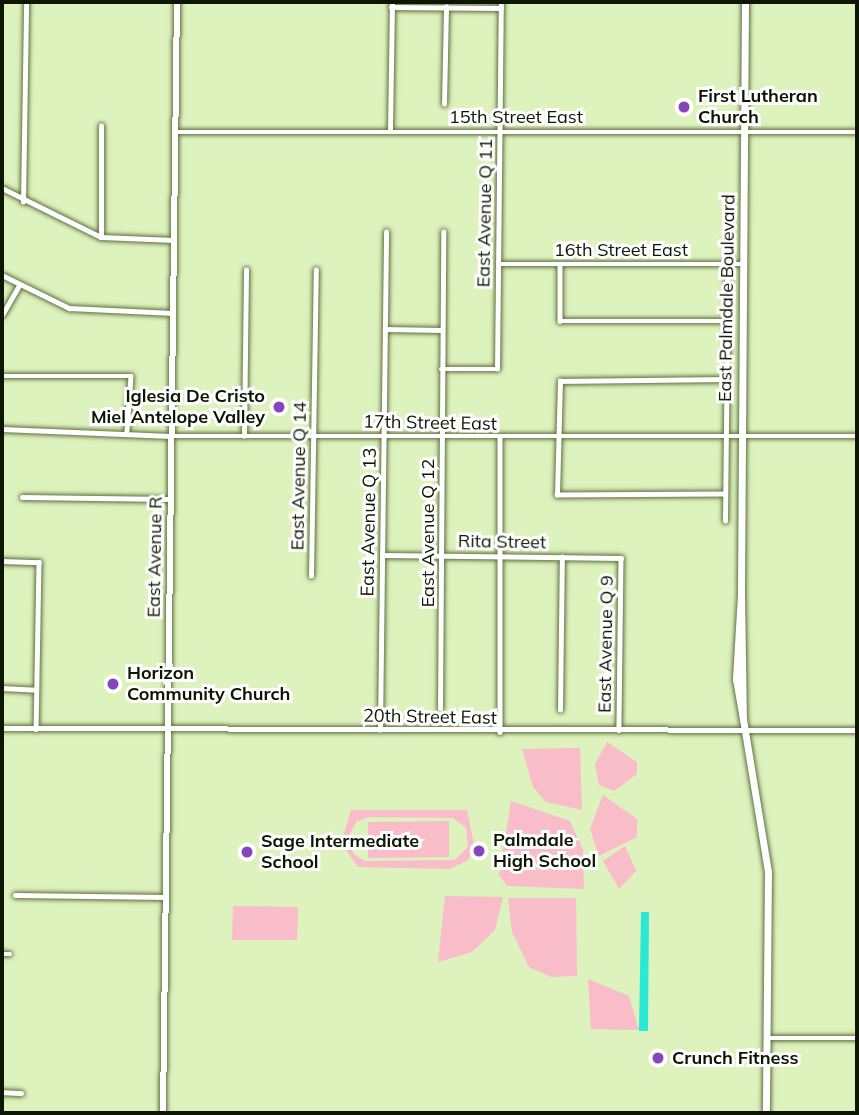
<!DOCTYPE html>
<html>
<head>
<meta charset="utf-8">
<style>
  body { margin:0 }
  #map { position:relative; width:859px; height:1115px; overflow:hidden; background:#ddf2bc; font-family:Mulish,sans-serif }
  div>[style] { position:absolute }
  [style*='--x'] { left:calc(var(--x)*1px); top:calc(var(--y)*1px); width:calc(var(--w)*1px); rotate:calc(var(--a)*1deg) }
  .green>* { inset:0; background:#f8bdc9 }
  .water>* { inset:0; background:#29e8d6 }
  .roads { filter:drop-shadow(0 0 2px #5f7040) drop-shadow(0 0 2px #5f7040) }
  .minor>* { height:4.5px; margin:-2.25px; padding:0 2.25px; transform-origin:2.25px; border-radius:2.25px; background:#fff }
  .tertiary>* { height:5px; margin:-2.5px; padding:0 2.5px; transform-origin:2.5px; border-radius:2.5px; background:#fff }
  .secondary>* { height:6px; margin:-3px; padding:0 3px; transform-origin:3px; border-radius:3px; background:#fff }
  .trunk>* { height:7px; margin:-3.5px; padding:0 3.5px; transform-origin:3.5px; border-radius:3.5px; background:#fff }
  .dots>* { width:19px; height:19px; translate:-50% -50%; box-sizing:border-box; border:4px solid #fff; border-radius:50% }
  span { translate:-50% -50%; white-space:nowrap; text-align:center; line-height:1.15; -webkit-text-stroke:6px #fff; paint-order:stroke }
  .poi-label { font-size:18px; color:#0e1503; font-weight:700 }
  .left { translate:0 -50%; text-align:left }
  .right { translate:-100% -50%; text-align:right }
  .street-label { font-size:18px; color:#0e1503 }
  .frame { position:absolute; inset:0; border:4px solid #0e1503; pointer-events:none }
</style>
</head>
<body>
<div id="map">
  <div class="green">
    <i style="clip-path:polygon(607px 742px,637px 762px,637px 774px,614px 791px,599px 785px,595px 764px)"></i>
    <i style="clip-path:polygon(580px 748px,582px 810px,546px 802px,533px 787px,522px 749px)"></i>
    <i style="clip-path:polygon(603px 795px,637px 819px,637px 837px,599px 856px,590px 829px)"></i>
    <i style="clip-path:polygon(511px 801px,570px 821px,583px 850px,584px 889px,507px 886px,499px 875px)"></i>
    <i style="clip-path:polygon(evenodd,351px 810px,467px 810px,475px 849px,467px 861px,449px 869px,358px 867px,341px 843px,351px 810px,369px 817px,453px 818px,466px 828px,468px 847px,455px 860px,364px 861px,353px 853px,348px 838px,356px 822px,369px 817px)"></i>
    <i style="clip-path:polygon(449px 821px,449px 857px,368px 858px,368px 822px)"></i>
    <i style="clip-path:polygon(625px 846px,636px 871px,619px 889px,603px 861px)"></i>
    <i style="clip-path:polygon(445px 896px,503px 897px,495px 930px,472px 952px,438px 962px)"></i>
    <i style="clip-path:polygon(508px 898px,576px 898px,577px 976px,551px 977px,529px 967px,512px 932px)"></i>
    <i style="clip-path:polygon(233px 906px,298px 907px,297px 940px,232px 940px)"></i>
    <i style="clip-path:polygon(588px 979px,629px 996px,639px 1030px,591px 1029px)"></i>
  </div>
  <div class="water">
    <i style="clip-path:polygon(641px 912px,649px 912px,648px 1031px,639px 1031px)"></i>
  </div>
  <div class="roads">
    <div class="minor">
      <i style="--x:391;--y:7;--w:110;--a:0.5"></i>
      <i style="--x:444;--y:104;--w:97;--a:-88.8"></i>
      <i style="--x:390;--y:130;--w:128;--a:-89.1"></i>
      <i style="--x:176;--y:132;--w:681;--a:0"></i>
      <i style="--x:2;--y:188;--w:110;--a:26.3"></i>
      <i style="--x:101;--y:237;--w:73;--a:2.4"></i>
      <i style="--x:23;--y:202;--w:200;--a:-89.1"></i>
      <i style="--x:101;--y:237;--w:111;--a:-90"></i>
      <i style="--x:498;--y:264;--w:245;--a:0"></i>
      <i style="--x:560;--y:264;--w:57;--a:90"></i>
      <i style="--x:560;--y:321;--w:167;--a:0"></i>
      <i style="--x:2;--y:275;--w:75;--a:26.2"></i>
      <i style="--x:69;--y:308;--w:104;--a:2.8"></i>
      <i style="--x:2;--y:315;--w:34;--a:-60"></i>
      <i style="--x:385;--y:329;--w:56;--a:1"></i>
      <i style="--x:441;--y:369;--w:56;--a:0"></i>
      <i style="--x:497;--y:369;--w:367;--a:-89.4"></i>
      <i style="--x:2;--y:376;--w:129;--a:0"></i>
      <i style="--x:131;--y:376;--w:55;--a:94.2"></i>
      <i style="--x:2;--y:429;--w:169;--a:2.4"></i>
      <i style="--x:171;--y:436;--w:686;--a:0"></i>
      <i style="--x:244;--y:436;--w:166;--a:-89.3"></i>
      <i style="--x:500;--y:438;--w:294;--a:90"></i>
      <i style="--x:725;--y:494;--w:168;--a:179.7"></i>
      <i style="--x:557;--y:495;--w:114;--a:-88.5"></i>
      <i style="--x:560;--y:381;--w:166;--a:-0.7"></i>
      <i style="--x:22;--y:497;--w:148;--a:0.8"></i>
      <i style="--x:725;--y:521;--w:284;--a:-89.4"></i>
      <i style="--x:382;--y:555;--w:239;--a:0.7"></i>
      <i style="--x:621;--y:558;--w:172;--a:90.7"></i>
      <i style="--x:2;--y:561;--w:37;--a:2"></i>
      <i style="--x:39;--y:562;--w:167;--a:91"></i>
      <i style="--x:311;--y:576;--w:306;--a:-89.1"></i>
      <i style="--x:2;--y:688;--w:34;--a:3"></i>
      <i style="--x:440;--y:709;--w:477;--a:-89.6"></i>
      <i style="--x:560;--y:710;--w:153;--a:-89.3"></i>
      <i style="--x:380;--y:730;--w:498;--a:-89.3"></i>
      <i style="--x:15;--y:895;--w:151;--a:0.8"></i>
      <i style="--x:2;--y:954;--w:8;--a:0"></i>
      <i style="--x:767;--y:1038;--w:90;--a:0"></i>
      <i style="--x:2;--y:1092;--w:19;--a:3"></i>
    </div>
    <div class="tertiary">
      <i style="--x:2;--y:728;--w:855;--a:0.13"></i>
    </div>
    <div class="secondary">
      <i style="--x:163;--y:1113;--w:1111;--a:-89.28"></i>
    </div>
    <div class="trunk">
      <i style="--x:745;--y:2;--w:592;--a:90.39"></i>
      <i style="--x:741;--y:594;--w:125;--a:89.1"></i>
      <i style="--x:743;--y:719;--w:155;--a:80.7"></i>
      <i style="--x:768;--y:872;--w:241;--a:90.5"></i>
      <i style="--x:741;--y:594;--w:85;--a:93.4"></i>
      <i style="--x:736;--y:679;--w:41;--a:80.1"></i>
    </div>
  </div>
  <div class="dots">
    <i style="left:684px;top:107px;background:#8346bb"></i>
    <i style="left:279px;top:407px;background:#8346bb"></i>
    <i style="left:113px;top:684px;background:#8346bb"></i>
    <i style="left:479px;top:851px;background:#8346bb"></i>
    <i style="left:247px;top:852px;background:#8346bb"></i>
    <i style="left:658px;top:1058px;background:#8346bb"></i>
  </div>
  <div class="poi-label">
    <span class="left" style="left:698px;top:107px">First Lutheran<br>Church</span>
    <span class="right" style="left:265px;top:407px">Iglesia De Cristo<br>Miel Antelope Valley</span>
    <span class="left" style="left:127px;top:684px">Horizon<br>Community Church</span>
    <span class="left" style="left:493px;top:851px">Palmdale<br>High School</span>
    <span class="left" style="left:261px;top:852px">Sage Intermediate<br>School</span>
    <span class="left" style="left:672px;top:1058px">Crunch Fitness</span>
  </div>
  <div class="street-label">
    <span style="left:516px;top:117px">15th Street East</span>
    <span style="left:485px;top:213px;rotate:-89deg">East Avenue Q 11</span>
    <span style="left:621px;top:250px">16th Street East</span>
    <span style="left:727px;top:298px;rotate:-89deg">East Palmdale Boulevard</span>
    <span style="left:430px;top:423px;rotate:1deg">17th Street East</span>
    <span style="left:299px;top:476px;rotate:-89deg">East Avenue Q 14</span>
    <span style="left:369px;top:522px;rotate:-89deg">East Avenue Q 13</span>
    <span style="left:428px;top:533px;rotate:-90deg">East Avenue Q 12</span>
    <span style="left:502px;top:542px;rotate:1deg">Rita Street</span>
    <span style="left:155px;top:557px;rotate:-89deg">East Avenue R</span>
    <span style="left:606px;top:644px;rotate:-89deg">East Avenue Q 9</span>
    <span style="left:430px;top:717px;rotate:1deg">20th Street East</span>
  </div>
  <div class="frame"></div>
</div>
</body>
</html>
